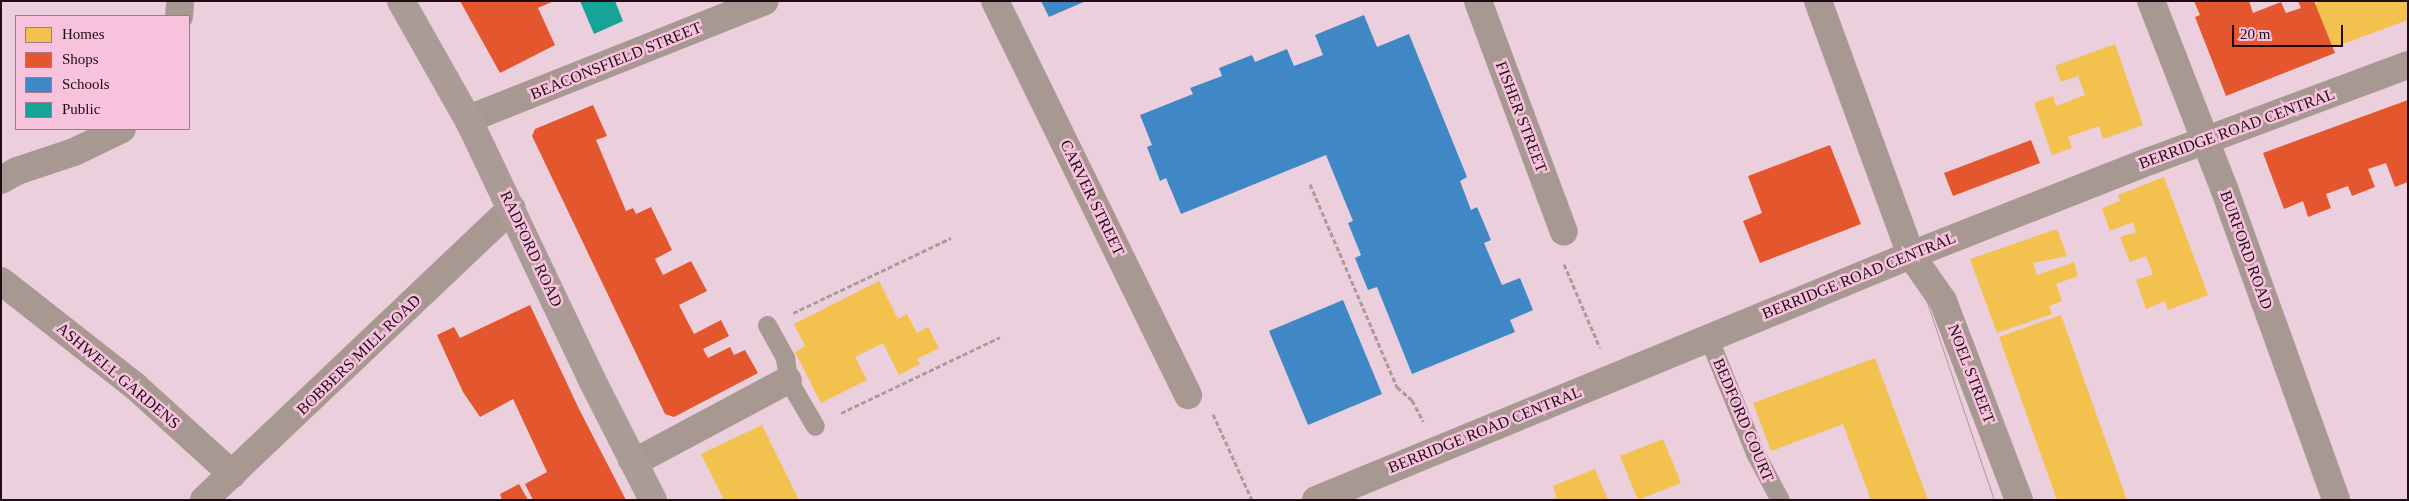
<!DOCTYPE html>
<html>
<head>
<meta charset="utf-8">
<style>
  body { margin:0 }
  #map { position:relative; width:2409px; height:501px; overflow:hidden; background:#ebcfdd; font-family:"Times New Roman",serif }
  div>[style] { position:absolute }
  [style*='--x'] { left:calc(var(--x)*1px); top:calc(var(--y)*1px); width:calc(var(--w)*1px); rotate:calc(var(--a)*1deg) }
  .homes>* { inset:0; background:#f2c14e }
  .shops>* { inset:0; background:#e4572e }
  .schools>* { inset:0; background:#3f88c5 }
  .public>* { inset:0; background:#17a398 }
  .path>* { height:3px; margin-top:-1.5px; transform-origin:0; background:repeating-linear-gradient(90deg,#aa9b99 0 5px,transparent 0 7.5px) }
  .lane>* { height:19px; margin:-9.5px; padding:0 9.5px; transform-origin:9.5px; border-radius:9.5px; background:#a79992 }
  .street>* { height:28px; margin:-14px; padding:0 14px; transform-origin:14px; border-radius:14px; background:#a79992 }
  .secondary>* { height:28px; margin:-14px; padding:0 14px; transform-origin:14px; border-radius:14px; background:#aa9b97 }
  .tram>* { height:1px; margin:-0.5px; padding:0 0.5px; transform-origin:0.5px; border-radius:0.5px; background:#ab9c9c }
  span { translate:-50% -50%; white-space:nowrap; text-align:center; line-height:1.15; -webkit-text-stroke:5px #f7c3dc; paint-order:stroke }
  .street-label { font-size:16px; color:#200a16 }
  .frame { position:absolute; inset:0; border:2px solid #200a16; pointer-events:none }
  .legend { position:absolute; left:15px; top:15px; width:175px; height:115px; box-sizing:border-box; background:#f7c3dc; border:1px solid #a1798d; margin:0; padding:6px 9px; list-style:none; font-size:15px; color:#200a16 }
  .legend li { display:flex; align-items:center; gap:10px; height:25px }
  .legend b { width:25px; border:1px solid #a1798d }
  .scale { position:absolute; left:2232px; top:25px; width:111px; height:22px; box-sizing:border-box; border:2px solid #200a16; border-top:0; padding-left:6px; font-size:15px; line-height:18px; white-space:nowrap; color:#200a16; -webkit-text-stroke:4px #f7c3dc; paint-order:stroke }
</style>
</head>
<body>
<div id="map">
  <div class="homes">
    <i style="clip-path:polygon(2320px 1px,2408px 1px,2408px 20px,2332px 48px,2314px 4px)"></i>
    <i style="clip-path:polygon(2115px 44px,2143px 125px,2103px 139px,2099px 126px,2068px 137px,2072px 148px,2052px 155px,2034px 103px,2053px 96px,2056px 106px,2085px 95px,2078px 76px,2061px 82px,2055px 66px)"></i>
    <i style="clip-path:polygon(2164px 177px,2208px 295px,2168px 310px,2165px 301px,2146px 309px,2136px 280px,2153px 274px,2146px 256px,2130px 262px,2120px 237px,2136px 232px,2133px 222px,2110px 231px,2102px 208px,2120px 201px,2118px 195px)"></i>
    <i style="clip-path:polygon(2057px 229px,2067px 256px,2033px 263px,2037px 275px,2074px 262px,2078px 276px,2056px 284px,2062px 301px,2049px 306px,2052px 314px,1997px 333px,1970px 259px)"></i>
    <i style="clip-path:polygon(879px 281px,898px 319px,907px 314px,917px 333px,928px 327px,939px 348px,917px 359px,920px 364px,899px 375px,883px 343px,855px 357px,867px 380px,821px 403px,795px 352px,805px 346px,794px 324px)"></i>
    <i style="clip-path:polygon(2061px 315px,2127px 500px,2057px 500px,1999px 337px)"></i>
    <i style="clip-path:polygon(1875px 358px,1928px 500px,1871px 500px,1843px 424px,1771px 451px,1753px 403px)"></i>
    <i style="clip-path:polygon(762px 425px,799px 500px,724px 500px,701px 454px)"></i>
    <i style="clip-path:polygon(1663px 439px,1681px 483px,1638px 500px,1620px 456px)"></i>
    <i style="clip-path:polygon(1595px 469px,1608px 500px,1552px 500px,1557px 498px,1553px 486px)"></i>
  </div>
  <div class="shops">
    <i style="clip-path:polygon(460px 1px,554px 1px,538px 8px,555px 45px,500px 73px)"></i>
    <i style="clip-path:polygon(2194px 1px,2249px 1px,2253px 13px,2281px 2px,2286px 13px,2301px 8px,2298px 1px,2314px 1px,2335px 53px,2226px 96px,2195px 17px,2200px 15px)"></i>
    <i style="clip-path:polygon(2408px 100px,2408px 182px,2395px 187px,2386px 163px,2368px 169px,2375px 187px,2352px 196px,2348px 186px,2326px 194px,2331px 208px,2308px 217px,2303px 201px,2284px 209px,2263px 153px)"></i>
    <i style="clip-path:polygon(593px 105px,607px 136px,596px 140px,626px 211px,633px 208px,636px 214px,651px 207px,672px 250px,655px 259px,663px 275px,691px 261px,707px 291px,679px 305px,694px 334px,721px 320px,729px 336px,703px 349px,708px 358px,730px 347px,734px 355px,745px 350px,758px 373px,674px 417px,665px 414px,532px 136px,535px 129px)"></i>
    <i style="clip-path:polygon(2031px 140px,2040px 163px,1953px 196px,1944px 173px)"></i>
    <i style="clip-path:polygon(1830px 145px,1861px 224px,1760px 263px,1743px 221px,1762px 213px,1748px 176px)"></i>
    <i style="clip-path:polygon(530px 305px,579px 409px,626px 500px,533px 500px,525px 484px,547px 472px,513px 399px,480px 417px,463px 392px,437px 335px,454px 327px,460px 338px)"></i>
    <i style="clip-path:polygon(519px 484px,528px 500px,502px 500px,500px 494px)"></i>
  </div>
  <div class="schools">
    <i style="clip-path:polygon(1041px 1px,1086px 1px,1049px 17px)"></i>
    <i style="clip-path:polygon(1364px 15px,1377px 47px,1409px 34px,1467px 177px,1460px 181px,1471px 210px,1477px 207px,1491px 240px,1484px 243px,1502px 285px,1520px 278px,1533px 310px,1510px 320px,1515px 332px,1412px 374px,1377px 287px,1368px 290px,1355px 258px,1361px 255px,1348px 223px,1353px 221px,1326px 155px,1181px 214px,1166px 178px,1160px 181px,1147px 147px,1152px 145px,1140px 115px,1193px 94px,1190px 88px,1222px 76px,1219px 68px,1252px 55px,1255px 62px,1287px 49px,1294px 66px,1323px 55px,1315px 35px)"></i>
    <i style="clip-path:polygon(1343px 300px,1382px 394px,1308px 425px,1269px 331px)"></i>
  </div>
  <div class="public">
    <i style="clip-path:polygon(580px 1px,615px 1px,623px 21px,594px 34px)"></i>
  </div>
  <div class="path">
    <i style="--x:1310;--y:184;--w:221;--a:66.8"></i>
    <i style="--x:1397;--y:387;--w:20;--a:41"></i>
    <i style="--x:1412;--y:400;--w:24;--a:62"></i>
    <i style="--x:1564;--y:264;--w:91;--a:66.8"></i>
    <i style="--x:793;--y:313;--w:175;--a:-25.4"></i>
    <i style="--x:841;--y:413;--w:176;--a:-25.5"></i>
    <i style="--x:1213;--y:414;--w:94;--a:65.6"></i>
  </div>
  <div class="lane">
    <i style="--x:767;--y:325;--w:38;--a:61"></i>
    <i style="--x:785;--y:358;--w:22;--a:82"></i>
    <i style="--x:788;--y:380;--w:53;--a:59.6"></i>
    <i style="--x:1709;--y:339;--w:123;--a:68"></i>
    <i style="--x:1755;--y:453;--w:53;--a:62"></i>
  </div>
  <div class="street">
    <i style="--x:995;--y:1;--w:439;--a:63.9"></i>
    <i style="--x:1478;--y:1;--w:246;--a:69.6"></i>
    <i style="--x:1818;--y:1;--w:270;--a:69.9"></i>
    <i style="--x:1911;--y:255;--w:56;--a:55.2"></i>
    <i style="--x:1943;--y:301;--w:213;--a:69.1"></i>
    <i style="--x:2151;--y:1;--w:204;--a:68.7"></i>
    <i style="--x:2225;--y:191;--w:328;--a:70.2"></i>
    <i style="--x:179;--y:16;--w:11;--a:-85"></i>
    <i style="--x:470;--y:123;--w:5;--a:-79"></i>
    <i style="--x:471;--y:118;--w:316;--a:-21.7"></i>
    <i style="--x:1;--y:180;--w:18;--a:-29"></i>
    <i style="--x:17;--y:171;--w:60;--a:-18.4"></i>
    <i style="--x:74;--y:152;--w:53;--a:-25.6"></i>
    <i style="--x:1;--y:281;--w:172;--a:38.1"></i>
    <i style="--x:136;--y:387;--w:130;--a:42.2"></i>
    <i style="--x:632;--y:460;--w:12;--a:-14"></i>
    <i style="--x:644;--y:457;--w:163;--a:-28.1"></i>
    <i style="--x:204;--y:500;--w:424;--a:-43.5"></i>
    <i style="--x:1316;--y:500;--w:643;--a:-22.38"></i>
    <i style="--x:1911;--y:255;--w:257;--a:-21.5"></i>
    <i style="--x:2150;--y:161;--w:275;--a:-20.4"></i>
  </div>
  <div class="secondary">
    <i style="--x:401;--y:1;--w:140;--a:60.5"></i>
    <i style="--x:470;--y:123;--w:284;--a:64.6"></i>
    <i style="--x:592;--y:380;--w:135;--a:63.1"></i>
  </div>
  <div class="tram">
    <i style="--x:412;--y:1;--w:559;--a:63.11"></i>
    <i style="--x:1911;--y:255;--w:259;--a:71.3"></i>
  </div>
  <div class="street-label">
    <span style="left:616px;top:61px;rotate:-22deg">BEACONSFIELD STREET</span>
    <span style="left:1521px;top:117px;rotate:69deg">FISHER STREET</span>
    <span style="left:2237px;top:129px;rotate:-20deg">BERRIDGE ROAD CENTRAL</span>
    <span style="left:1092px;top:198px;rotate:64deg">CARVER STREET</span>
    <span style="left:531px;top:249px;rotate:65deg">RADFORD ROAD</span>
    <span style="left:2246px;top:250px;rotate:70deg">BURFORD ROAD</span>
    <span style="left:1859px;top:276px;rotate:-22deg">BERRIDGE ROAD CENTRAL</span>
    <span style="left:359px;top:355px;rotate:-44deg">BOBBERS MILL ROAD</span>
    <span style="left:1971px;top:374px;rotate:69deg">NOEL STREET</span>
    <span style="left:118px;top:376px;rotate:40deg">ASHWELL GARDENS</span>
    <span style="left:1743px;top:420px;rotate:67deg">BEDFORD COURT</span>
    <span style="left:1485px;top:430px;rotate:-22deg">BERRIDGE ROAD CENTRAL</span>
  </div>
  <div class="frame"></div>
  <ul class="legend">
  <li><b style="height:14px;background:#f2c14e"></b>Homes</li>
  <li><b style="height:14px;background:#e4572e"></b>Shops</li>
  <li><b style="height:14px;background:#3f88c5"></b>Schools</li>
  <li><b style="height:14px;background:#17a398"></b>Public</li>
  </ul>
  <div class="scale">20 m</div>
</div>
</body>
</html>
